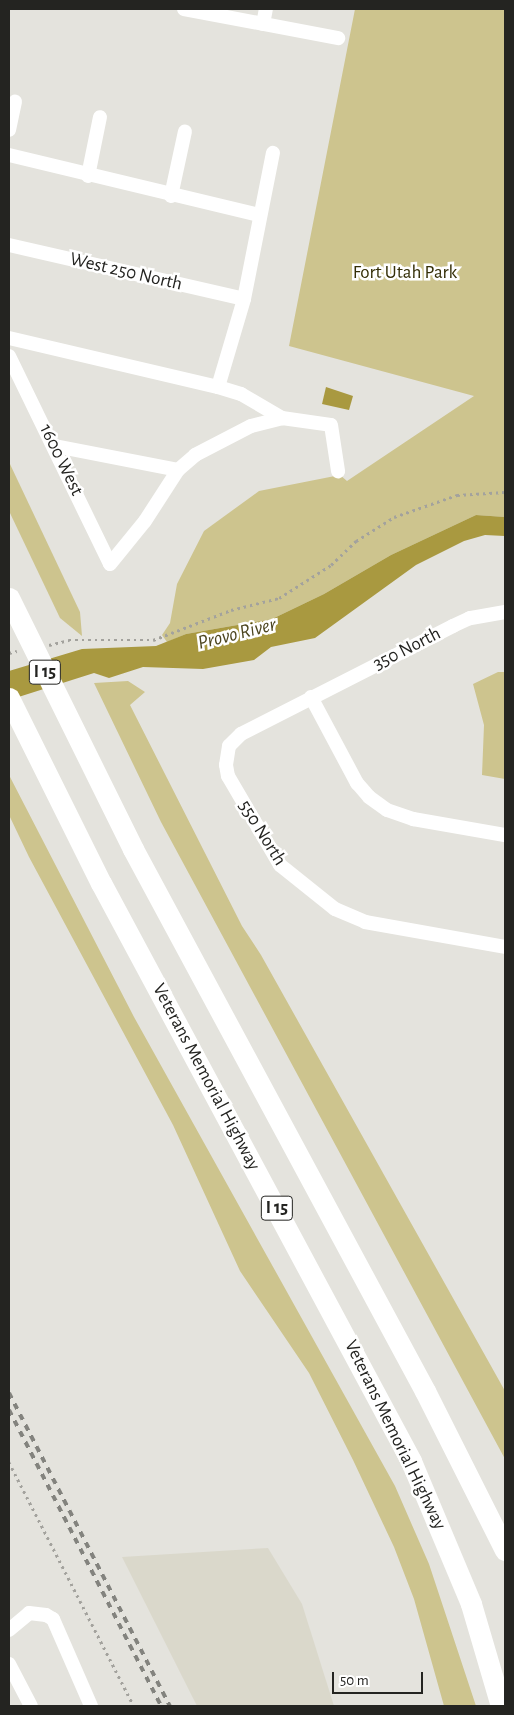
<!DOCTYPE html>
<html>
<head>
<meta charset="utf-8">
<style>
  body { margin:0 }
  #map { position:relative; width:514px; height:1715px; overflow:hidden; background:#e4e3dd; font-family:"Alegreya Sans",sans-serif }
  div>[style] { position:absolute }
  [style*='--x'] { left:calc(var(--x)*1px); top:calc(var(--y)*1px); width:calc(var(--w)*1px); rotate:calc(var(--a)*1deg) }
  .built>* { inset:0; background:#dad8cb }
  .green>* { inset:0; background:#cdc48e }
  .water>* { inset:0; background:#a99940 }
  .path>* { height:2.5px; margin-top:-1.25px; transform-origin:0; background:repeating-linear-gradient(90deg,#a3a29d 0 2.5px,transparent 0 6.5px) }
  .minor>* { height:14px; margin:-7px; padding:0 7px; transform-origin:7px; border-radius:7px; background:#fff }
  .highway>* { height:21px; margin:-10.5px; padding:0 10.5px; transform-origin:10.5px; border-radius:10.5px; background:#fff }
  .rail>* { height:4px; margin-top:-2px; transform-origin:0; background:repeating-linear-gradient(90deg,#83837e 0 6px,transparent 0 12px) }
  span { translate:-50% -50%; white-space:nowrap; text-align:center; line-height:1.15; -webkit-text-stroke:5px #fff; paint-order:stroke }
  .shield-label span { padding:1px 4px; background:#fff; border:1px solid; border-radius:4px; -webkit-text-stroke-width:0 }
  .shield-label { font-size:18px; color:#242421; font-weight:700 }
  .street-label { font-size:19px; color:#242421 }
  .park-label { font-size:19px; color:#342e06 }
  .water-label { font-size:20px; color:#4d4620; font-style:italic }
  .frame { position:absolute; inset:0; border:10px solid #242421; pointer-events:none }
  .scale { position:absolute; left:332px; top:1672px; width:91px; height:22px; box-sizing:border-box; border:2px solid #242421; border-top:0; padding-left:6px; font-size:15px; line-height:18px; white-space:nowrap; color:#242421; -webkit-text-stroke:4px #fff; paint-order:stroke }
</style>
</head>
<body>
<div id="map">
  <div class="built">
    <i style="clip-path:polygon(268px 1548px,302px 1604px,334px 1706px,197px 1706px,122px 1557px)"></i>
  </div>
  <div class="green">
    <i style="clip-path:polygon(355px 9px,505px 9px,505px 517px,476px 515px,391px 555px,324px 594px,272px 619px,186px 634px,167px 642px,162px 635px,170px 623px,177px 584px,204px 531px,259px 491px,340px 475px,347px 481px,474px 396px,289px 346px)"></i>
    <i style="clip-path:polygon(9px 462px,80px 612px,82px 636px,60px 618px,9px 511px)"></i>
    <i style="clip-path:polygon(498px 672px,505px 672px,505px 779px,482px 775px,484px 725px,473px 684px)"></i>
    <i style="clip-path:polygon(128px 681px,145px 692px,130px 705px,242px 926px,261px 955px,505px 1391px,505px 1459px,161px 822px,94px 683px)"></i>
    <i style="clip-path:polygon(9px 775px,134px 1017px,395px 1486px,429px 1564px,476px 1706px,444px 1706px,414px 1599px,394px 1547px,353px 1460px,309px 1373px,240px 1271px,173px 1125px,29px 857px,9px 815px)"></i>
  </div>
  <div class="water">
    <i style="clip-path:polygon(326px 387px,353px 396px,349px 410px,322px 404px)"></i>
    <i style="clip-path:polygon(476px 515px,505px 517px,505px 536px,485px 535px,464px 541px,416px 565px,315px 638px,271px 647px,254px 660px,203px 669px,143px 667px,109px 678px,94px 673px,9px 700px,9px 671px,82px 649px,156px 646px,186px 634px,272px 619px,324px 594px,391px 555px)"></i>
  </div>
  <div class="path">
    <i style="--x:49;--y:645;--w:21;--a:-14"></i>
    <i style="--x:69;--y:640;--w:84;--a:0"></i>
    <i style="--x:153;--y:640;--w:84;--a:-21"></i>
    <i style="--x:231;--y:610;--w:49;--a:-14"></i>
    <i style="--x:279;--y:598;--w:62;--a:-32.4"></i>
    <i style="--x:331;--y:565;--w:35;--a:-44"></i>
    <i style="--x:356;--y:541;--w:45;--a:-32.3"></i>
    <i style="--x:394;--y:517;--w:67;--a:-19.2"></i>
    <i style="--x:457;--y:495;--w:48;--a:-3.6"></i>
    <i style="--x:9;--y:653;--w:8;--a:-14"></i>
    <i style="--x:9;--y:1462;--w:274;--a:62.9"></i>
  </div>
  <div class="minor">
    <i style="--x:184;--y:9;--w:157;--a:10.7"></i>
    <i style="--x:263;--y:24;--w:15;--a:-79"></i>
    <i style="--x:9;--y:130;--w:29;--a:-78"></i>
    <i style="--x:9;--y:155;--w:256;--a:13.5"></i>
    <i style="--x:88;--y:176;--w:60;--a:-78.5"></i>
    <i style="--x:171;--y:196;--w:66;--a:-77.8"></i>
    <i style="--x:9;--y:245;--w:241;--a:12.9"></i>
    <i style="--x:9;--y:338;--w:215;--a:13.2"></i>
    <i style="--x:218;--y:387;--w:24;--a:17"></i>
    <i style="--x:241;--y:394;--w:48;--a:30.3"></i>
    <i style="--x:282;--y:418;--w:49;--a:8.1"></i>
    <i style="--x:331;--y:425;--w:47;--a:81.3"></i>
    <i style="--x:9;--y:356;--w:231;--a:64.1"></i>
    <i style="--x:110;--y:564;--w:55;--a:-50.9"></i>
    <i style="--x:145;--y:521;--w:61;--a:-57.1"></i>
    <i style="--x:178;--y:470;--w:23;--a:-41"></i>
    <i style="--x:195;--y:455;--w:63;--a:-27.4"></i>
    <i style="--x:251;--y:426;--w:32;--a:-14"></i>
    <i style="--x:218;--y:387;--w:92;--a:-73.5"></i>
    <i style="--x:244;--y:299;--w:149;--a:-78.8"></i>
    <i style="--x:55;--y:446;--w:125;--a:11"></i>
    <i style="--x:505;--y:612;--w:36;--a:170"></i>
    <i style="--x:470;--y:618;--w:19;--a:155"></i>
    <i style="--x:453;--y:626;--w:238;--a:153"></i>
    <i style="--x:241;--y:734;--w:17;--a:135"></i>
    <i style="--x:229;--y:746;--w:19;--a:99"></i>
    <i style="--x:226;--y:765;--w:11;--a:80"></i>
    <i style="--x:228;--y:776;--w:103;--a:59.7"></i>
    <i style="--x:280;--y:865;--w:70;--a:38.7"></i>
    <i style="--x:335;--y:909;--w:33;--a:23"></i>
    <i style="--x:365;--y:922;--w:142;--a:10.1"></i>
    <i style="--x:311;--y:697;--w:98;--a:61.9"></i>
    <i style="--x:357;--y:783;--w:18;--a:49"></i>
    <i style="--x:369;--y:797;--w:22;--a:36"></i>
    <i style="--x:387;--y:810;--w:28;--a:19"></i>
    <i style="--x:413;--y:819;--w:93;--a:9.9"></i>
    <i style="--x:9;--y:1630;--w:26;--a:-40"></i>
    <i style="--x:29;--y:1613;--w:17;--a:7"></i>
    <i style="--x:46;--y:1615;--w:8;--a:30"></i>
    <i style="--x:53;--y:1619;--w:95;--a:66.4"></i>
    <i style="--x:9;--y:1664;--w:47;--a:62.4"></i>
  </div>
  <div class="highway">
    <i style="--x:9;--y:598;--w:280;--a:63.7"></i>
    <i style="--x:133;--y:849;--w:616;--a:61.69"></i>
    <i style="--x:425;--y:1391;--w:178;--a:63.3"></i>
    <i style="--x:9;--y:698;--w:207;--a:63.6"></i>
    <i style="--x:101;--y:883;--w:656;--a:61.79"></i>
    <i style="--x:411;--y:1461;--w:155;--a:67.2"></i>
    <i style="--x:471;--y:1604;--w:106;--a:73.6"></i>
  </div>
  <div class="rail">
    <i style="--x:9;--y:1393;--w:352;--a:62.8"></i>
    <i style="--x:9;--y:1410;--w:333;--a:62.8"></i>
  </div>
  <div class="shield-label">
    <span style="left:45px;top:672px">I 15</span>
    <span style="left:277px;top:1208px">I 15</span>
  </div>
  <div class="street-label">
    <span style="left:126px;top:272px;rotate:13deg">West 250 North</span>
    <span style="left:61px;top:460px;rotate:64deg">1600 West</span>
    <span style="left:407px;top:649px;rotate:-27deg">350 North</span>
    <span style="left:262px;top:833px;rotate:58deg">550 North</span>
    <span style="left:206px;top:1077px;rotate:62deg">Veterans Memorial Highway</span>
    <span style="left:395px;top:1435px;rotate:64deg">Veterans Memorial Highway</span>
  </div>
  <div class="park-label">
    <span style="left:405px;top:273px">Fort Utah Park</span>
  </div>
  <div class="water-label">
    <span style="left:237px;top:634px;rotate:-14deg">Provo River</span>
  </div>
  <div class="frame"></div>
  <div class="scale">50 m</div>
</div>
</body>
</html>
